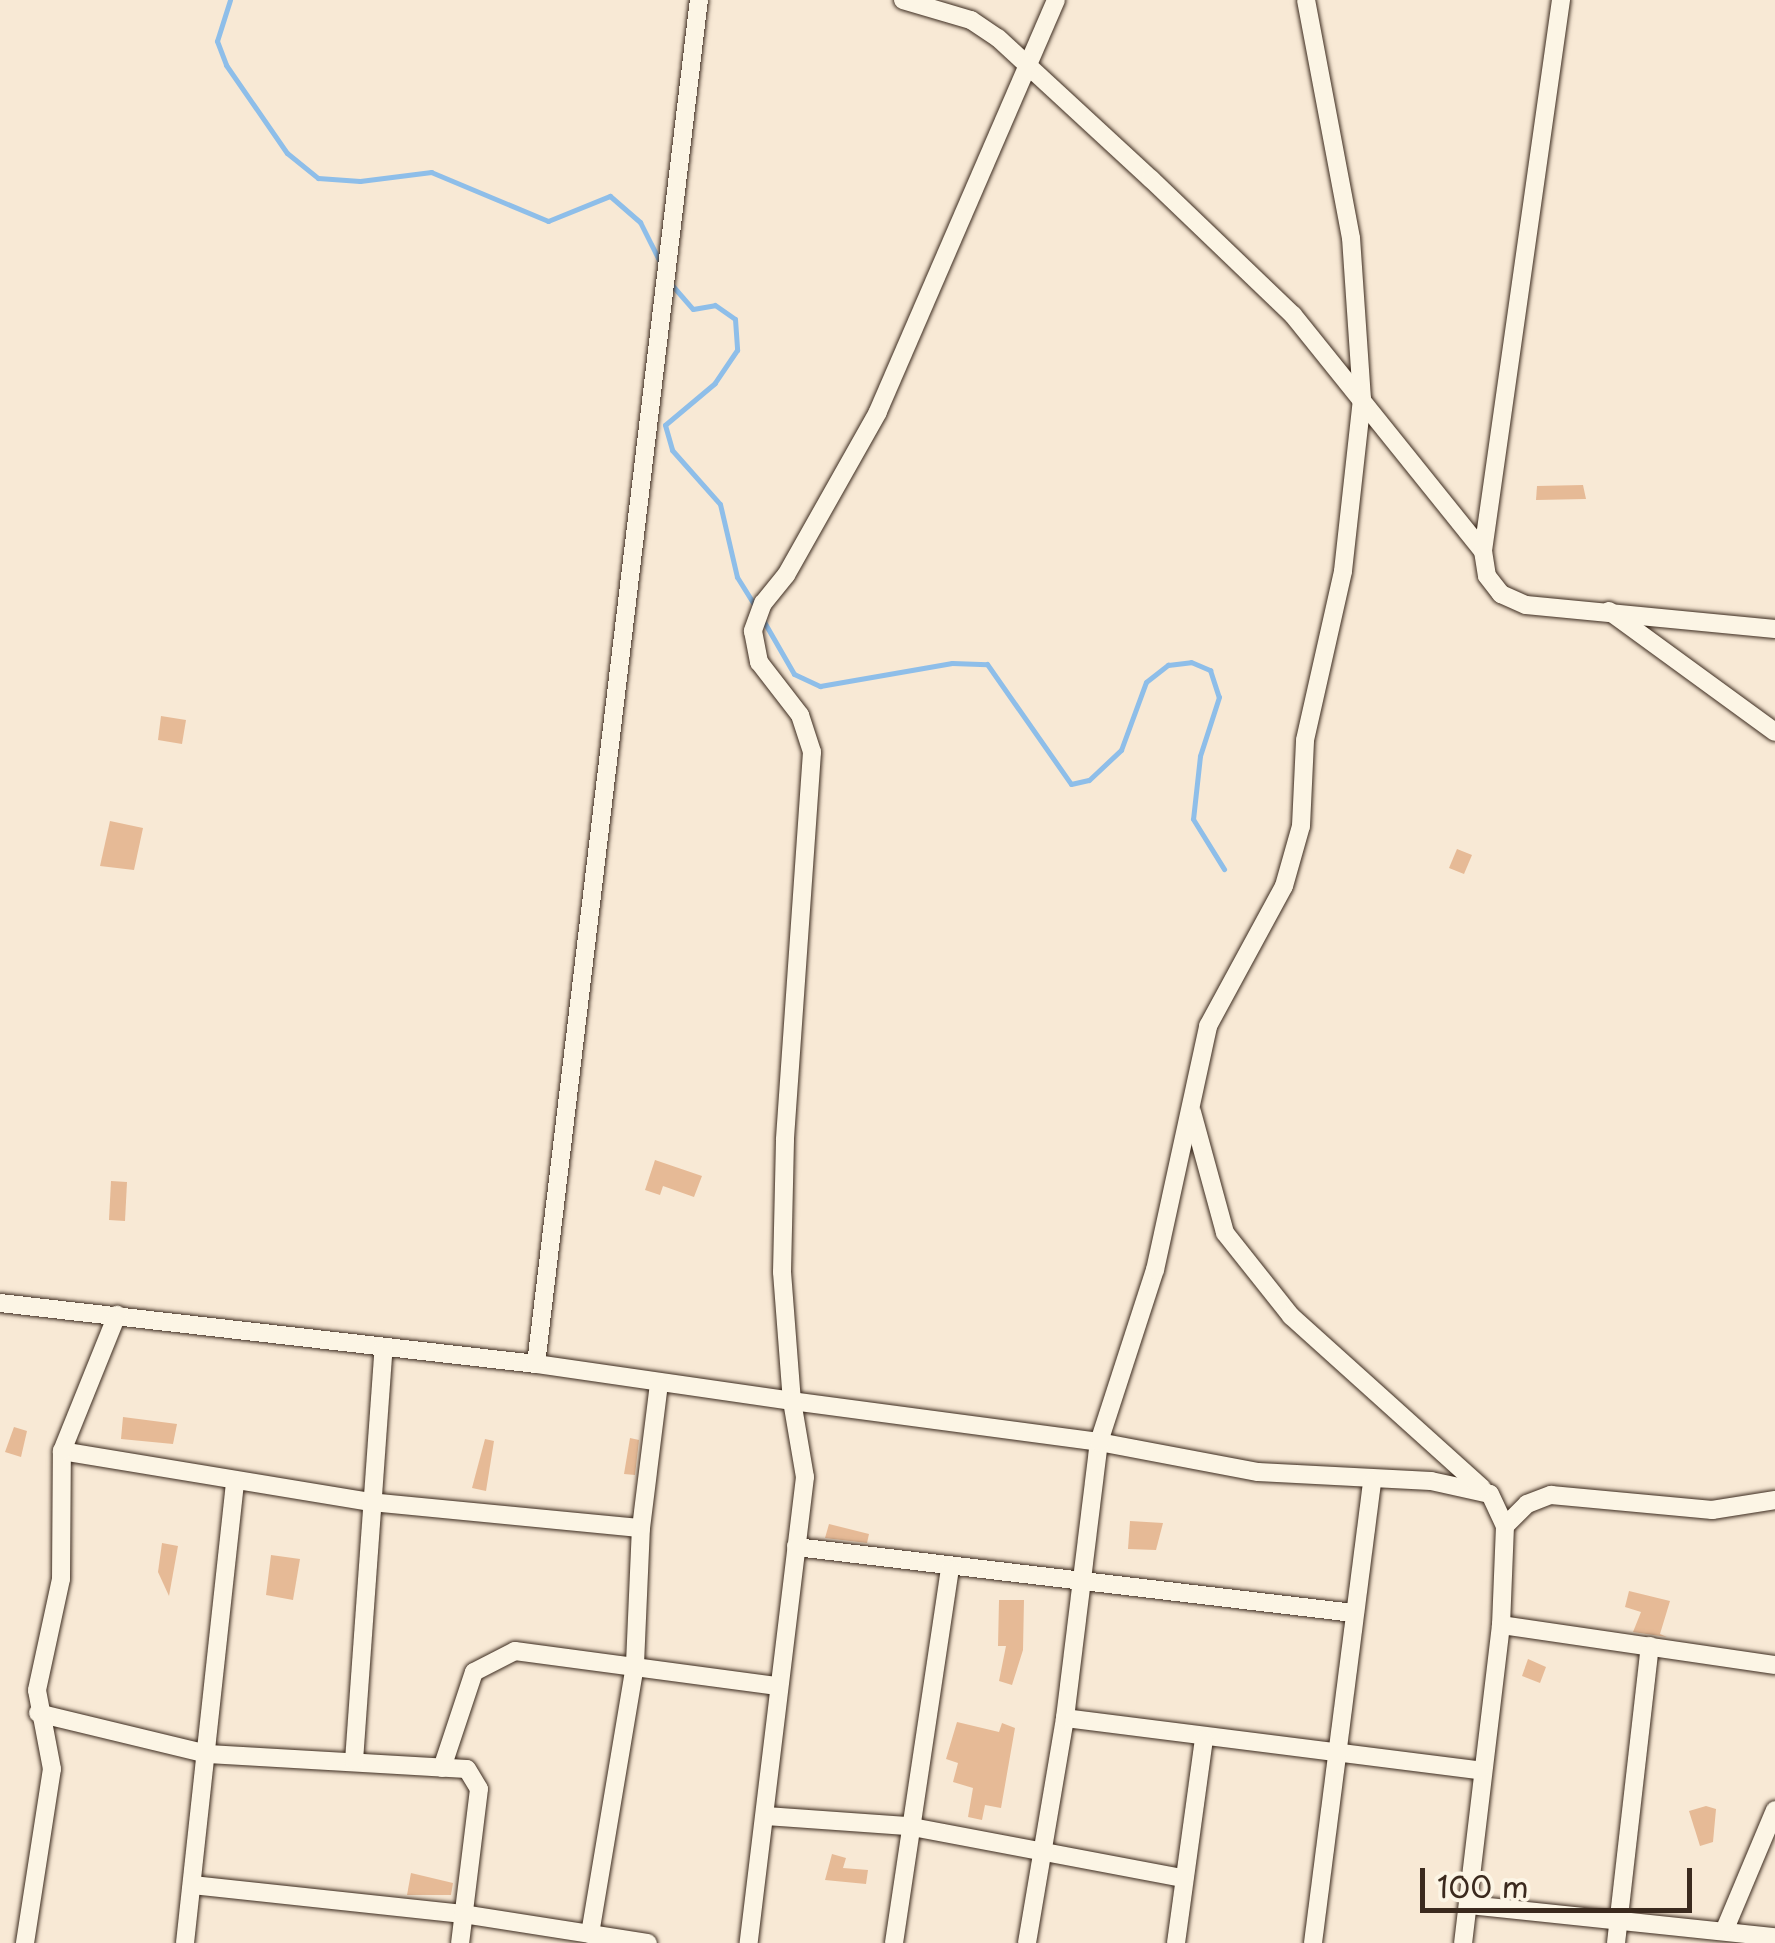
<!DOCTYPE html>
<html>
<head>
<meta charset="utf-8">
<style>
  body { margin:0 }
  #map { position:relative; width:1775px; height:1943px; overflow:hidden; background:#f8e9d5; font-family:"Playpen Sans",sans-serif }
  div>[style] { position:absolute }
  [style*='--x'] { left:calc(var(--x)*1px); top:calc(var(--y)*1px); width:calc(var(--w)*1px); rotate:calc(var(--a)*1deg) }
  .stream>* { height:5px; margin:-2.5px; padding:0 2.5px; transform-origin:2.5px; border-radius:2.5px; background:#8ebee9 }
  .building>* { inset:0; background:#e6ba96 }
  .roads { filter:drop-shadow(0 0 2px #3b2a1e) drop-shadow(0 0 2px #3b2a1e) }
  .street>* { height:18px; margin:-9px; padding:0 9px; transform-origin:9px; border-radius:9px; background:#fcf5e5 }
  span { translate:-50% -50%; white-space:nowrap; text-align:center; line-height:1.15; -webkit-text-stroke:10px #fcf5e5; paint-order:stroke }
  .scale { position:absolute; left:1420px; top:1868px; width:272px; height:45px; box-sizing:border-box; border:5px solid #3b2a1e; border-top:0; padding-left:12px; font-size:30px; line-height:35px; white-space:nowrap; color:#3b2a1e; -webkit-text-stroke:8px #fcf5e5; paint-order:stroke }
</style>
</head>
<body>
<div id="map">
  <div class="stream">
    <i style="--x:230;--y:0;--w:43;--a:107.6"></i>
    <i style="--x:217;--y:41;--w:26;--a:69"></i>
    <i style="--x:226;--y:65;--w:107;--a:55.3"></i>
    <i style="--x:287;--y:153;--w:40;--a:39"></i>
    <i style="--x:318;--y:178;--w:42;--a:4.1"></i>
    <i style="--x:360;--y:181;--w:72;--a:-7.2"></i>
    <i style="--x:431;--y:172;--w:127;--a:22.7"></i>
    <i style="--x:548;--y:221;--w:67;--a:-22"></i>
    <i style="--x:610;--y:196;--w:40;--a:41"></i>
    <i style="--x:640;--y:222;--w:49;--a:63.4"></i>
    <i style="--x:671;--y:284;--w:33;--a:49"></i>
    <i style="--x:693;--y:309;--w:22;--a:-10"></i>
    <i style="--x:715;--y:305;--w:24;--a:35"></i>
    <i style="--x:735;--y:319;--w:31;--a:86"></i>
    <i style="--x:737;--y:350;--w:40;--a:124"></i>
    <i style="--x:715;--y:383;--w:65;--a:140"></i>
    <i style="--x:665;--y:425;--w:26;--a:74"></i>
    <i style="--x:672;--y:450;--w:72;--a:48.4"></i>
    <i style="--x:720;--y:504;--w:75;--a:76.9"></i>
    <i style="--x:737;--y:577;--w:34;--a:58"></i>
    <i style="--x:763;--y:620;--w:62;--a:60.1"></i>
    <i style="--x:794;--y:674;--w:29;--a:25"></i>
    <i style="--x:820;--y:686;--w:134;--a:-9.9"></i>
    <i style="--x:952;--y:663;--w:35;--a:2"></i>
    <i style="--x:987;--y:664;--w:146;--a:55"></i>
    <i style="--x:1071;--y:784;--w:18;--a:-13"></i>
    <i style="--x:1089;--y:780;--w:44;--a:-43.2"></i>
    <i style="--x:1121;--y:750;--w:72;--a:-69.8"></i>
    <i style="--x:1146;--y:682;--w:28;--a:-38"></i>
    <i style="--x:1168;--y:665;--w:23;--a:-7"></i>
    <i style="--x:1191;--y:662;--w:21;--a:23"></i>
    <i style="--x:1210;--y:670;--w:28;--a:72"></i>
    <i style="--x:1219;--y:697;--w:62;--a:107.9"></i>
    <i style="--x:1200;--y:756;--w:63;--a:96.3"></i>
    <i style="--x:1193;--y:819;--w:59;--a:58.2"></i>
  </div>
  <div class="building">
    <i style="clip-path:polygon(1583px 485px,1586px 499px,1536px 500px,1537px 486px)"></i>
    <i style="clip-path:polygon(161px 716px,186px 720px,182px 744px,158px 740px)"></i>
    <i style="clip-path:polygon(110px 821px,143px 828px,134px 870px,100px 866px)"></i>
    <i style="clip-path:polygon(1457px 849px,1472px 855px,1464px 874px,1449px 868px)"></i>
    <i style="clip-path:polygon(655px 1160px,702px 1176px,694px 1197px,663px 1186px,660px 1195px,645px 1190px)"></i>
    <i style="clip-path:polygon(111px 1181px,127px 1182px,125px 1221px,109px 1220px)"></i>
    <i style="clip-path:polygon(123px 1417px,177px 1424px,173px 1444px,121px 1439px)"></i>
    <i style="clip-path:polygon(14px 1427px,27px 1431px,21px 1457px,5px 1452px)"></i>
    <i style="clip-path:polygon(630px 1438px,639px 1440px,635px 1475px,624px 1474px)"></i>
    <i style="clip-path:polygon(485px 1439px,494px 1441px,486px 1491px,472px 1488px)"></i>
    <i style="clip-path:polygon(1130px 1521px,1163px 1523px,1156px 1550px,1128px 1549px)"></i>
    <i style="clip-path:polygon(829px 1524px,869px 1534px,867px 1543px,825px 1538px)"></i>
    <i style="clip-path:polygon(162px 1543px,178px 1546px,169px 1596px,158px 1572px)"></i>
    <i style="clip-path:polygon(271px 1555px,300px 1559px,293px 1600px,266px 1595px)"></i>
    <i style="clip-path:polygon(1629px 1591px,1670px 1601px,1660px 1634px,1667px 1637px,1633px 1632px,1641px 1612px,1625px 1607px)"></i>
    <i style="clip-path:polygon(999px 1600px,1024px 1600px,1023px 1650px,1012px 1685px,999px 1681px,1006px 1646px,998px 1646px)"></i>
    <i style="clip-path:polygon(1528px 1659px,1546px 1667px,1540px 1683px,1522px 1676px)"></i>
    <i style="clip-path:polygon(957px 1722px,999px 1732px,1002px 1723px,1015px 1728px,1001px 1808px,985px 1805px,982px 1820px,968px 1817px,973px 1788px,953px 1782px,958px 1763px,946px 1759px)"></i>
    <i style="clip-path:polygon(1706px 1806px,1716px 1809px,1713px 1842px,1700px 1846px,1689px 1811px)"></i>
    <i style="clip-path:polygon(832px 1854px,846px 1858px,843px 1868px,868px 1870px,866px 1884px,825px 1880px)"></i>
    <i style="clip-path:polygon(411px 1873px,453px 1883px,451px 1895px,407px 1895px)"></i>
  </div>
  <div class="roads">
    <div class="street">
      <i style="--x:903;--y:0;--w:71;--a:16.4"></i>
      <i style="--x:971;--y:20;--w:32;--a:34"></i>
      <i style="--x:998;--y:38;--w:208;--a:42.7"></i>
      <i style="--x:1151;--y:179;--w:197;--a:43.8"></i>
      <i style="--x:1293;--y:315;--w:303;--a:51.2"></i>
      <i style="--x:1056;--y:0;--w:449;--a:113.4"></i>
      <i style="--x:878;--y:412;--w:187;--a:119.4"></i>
      <i style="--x:786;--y:575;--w:36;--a:129"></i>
      <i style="--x:763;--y:603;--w:30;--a:110"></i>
      <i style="--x:753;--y:631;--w:32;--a:79"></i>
      <i style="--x:759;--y:662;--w:67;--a:52.3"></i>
      <i style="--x:800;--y:715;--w:39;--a:72"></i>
      <i style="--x:812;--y:752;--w:389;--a:94"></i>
      <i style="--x:785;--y:1140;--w:132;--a:91.3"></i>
      <i style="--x:782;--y:1272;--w:129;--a:85.6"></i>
      <i style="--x:792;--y:1401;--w:310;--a:7.6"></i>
      <i style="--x:1099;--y:1442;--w:162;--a:10.7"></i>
      <i style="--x:1258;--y:1472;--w:173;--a:3"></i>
      <i style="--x:1431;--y:1481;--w:60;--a:12.4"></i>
      <i style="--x:1490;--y:1494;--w:35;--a:65"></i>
      <i style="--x:1505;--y:1526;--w:99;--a:92.3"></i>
      <i style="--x:1501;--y:1625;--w:320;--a:96.8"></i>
      <i style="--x:1561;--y:0;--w:556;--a:98.06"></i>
      <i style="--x:1483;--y:551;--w:25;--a:81"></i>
      <i style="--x:1487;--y:576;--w:23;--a:52"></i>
      <i style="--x:1501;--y:594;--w:27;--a:24"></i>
      <i style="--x:1526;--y:605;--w:250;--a:5.5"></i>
      <i style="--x:1609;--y:611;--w:205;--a:36.1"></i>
      <i style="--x:1192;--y:1112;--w:125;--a:74.7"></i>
      <i style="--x:1225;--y:1233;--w:106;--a:51.5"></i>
      <i style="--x:1291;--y:1316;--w:257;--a:42"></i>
      <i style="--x:0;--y:1303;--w:539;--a:6.49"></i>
      <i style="--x:536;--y:1364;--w:259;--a:8.2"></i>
      <i style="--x:792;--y:1401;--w:77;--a:80.3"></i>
      <i style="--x:805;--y:1477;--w:469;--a:96.9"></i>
      <i style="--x:536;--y:1364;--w:1374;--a:-83.19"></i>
      <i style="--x:62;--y:1451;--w:312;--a:9.4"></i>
      <i style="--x:370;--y:1502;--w:272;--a:5.5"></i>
      <i style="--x:1505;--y:1526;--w:31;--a:-45"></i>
      <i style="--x:1527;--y:1504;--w:26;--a:-21"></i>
      <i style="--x:1551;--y:1495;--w:162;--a:5.3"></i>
      <i style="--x:1712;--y:1510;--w:64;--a:-9"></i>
      <i style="--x:796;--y:1547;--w:562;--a:6.75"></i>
      <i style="--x:1501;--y:1625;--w:277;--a:8.3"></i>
      <i style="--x:38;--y:1713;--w:175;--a:13.6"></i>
      <i style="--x:208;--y:1754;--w:259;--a:3.3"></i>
      <i style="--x:467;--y:1769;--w:23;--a:59"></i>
      <i style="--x:479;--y:1789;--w:155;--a:97"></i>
      <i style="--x:1065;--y:1718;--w:417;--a:7.2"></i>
      <i style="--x:354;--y:1761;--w:415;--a:-85.9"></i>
      <i style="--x:442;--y:1768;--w:101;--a:-71.6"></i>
      <i style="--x:474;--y:1672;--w:46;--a:-27.1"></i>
      <i style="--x:515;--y:1651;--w:265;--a:7.6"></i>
      <i style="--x:766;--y:1816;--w:141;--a:4.1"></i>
      <i style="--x:907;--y:1826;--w:280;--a:10.7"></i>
      <i style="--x:192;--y:1885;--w:273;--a:6.1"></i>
      <i style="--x:463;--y:1914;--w:187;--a:8.9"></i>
      <i style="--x:1469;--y:1905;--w:308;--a:6"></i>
      <i style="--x:1725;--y:1929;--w:129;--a:-67.2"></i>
      <i style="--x:590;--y:1934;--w:274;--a:-80.5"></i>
      <i style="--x:635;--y:1664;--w:136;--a:-87.5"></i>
      <i style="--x:641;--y:1528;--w:146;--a:-82.9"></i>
      <i style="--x:25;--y:1943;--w:176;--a:-81.2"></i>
      <i style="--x:52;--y:1769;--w:80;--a:-100.8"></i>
      <i style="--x:37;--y:1690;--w:114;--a:-77.8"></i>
      <i style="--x:61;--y:1579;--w:128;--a:-89.6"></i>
      <i style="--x:62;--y:1451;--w:147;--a:-68"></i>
      <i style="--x:185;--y:1943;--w:463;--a:-83.8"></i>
      <i style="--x:894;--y:1943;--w:378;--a:-81.5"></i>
      <i style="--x:1027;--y:1943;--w:228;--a:-80.4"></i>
      <i style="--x:1065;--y:1718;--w:278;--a:-83"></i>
      <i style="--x:1099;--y:1442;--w:181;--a:-72"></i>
      <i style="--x:1155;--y:1270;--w:250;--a:-77.7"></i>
      <i style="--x:1208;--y:1026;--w:159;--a:-61.5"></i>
      <i style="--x:1284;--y:886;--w:62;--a:-74.2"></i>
      <i style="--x:1301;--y:826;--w:86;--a:-87.3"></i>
      <i style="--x:1305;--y:740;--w:173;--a:-77.3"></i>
      <i style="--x:1343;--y:571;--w:173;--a:-83.7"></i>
      <i style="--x:1362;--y:399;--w:161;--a:-93.9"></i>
      <i style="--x:1351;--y:238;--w:242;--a:-100.7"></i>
      <i style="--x:1176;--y:1943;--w:206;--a:-82.2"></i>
      <i style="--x:1313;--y:1943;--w:464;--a:-82.7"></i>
      <i style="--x:1616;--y:1943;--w:299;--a:-83.5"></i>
    </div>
  </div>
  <div class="scale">100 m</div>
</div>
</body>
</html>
